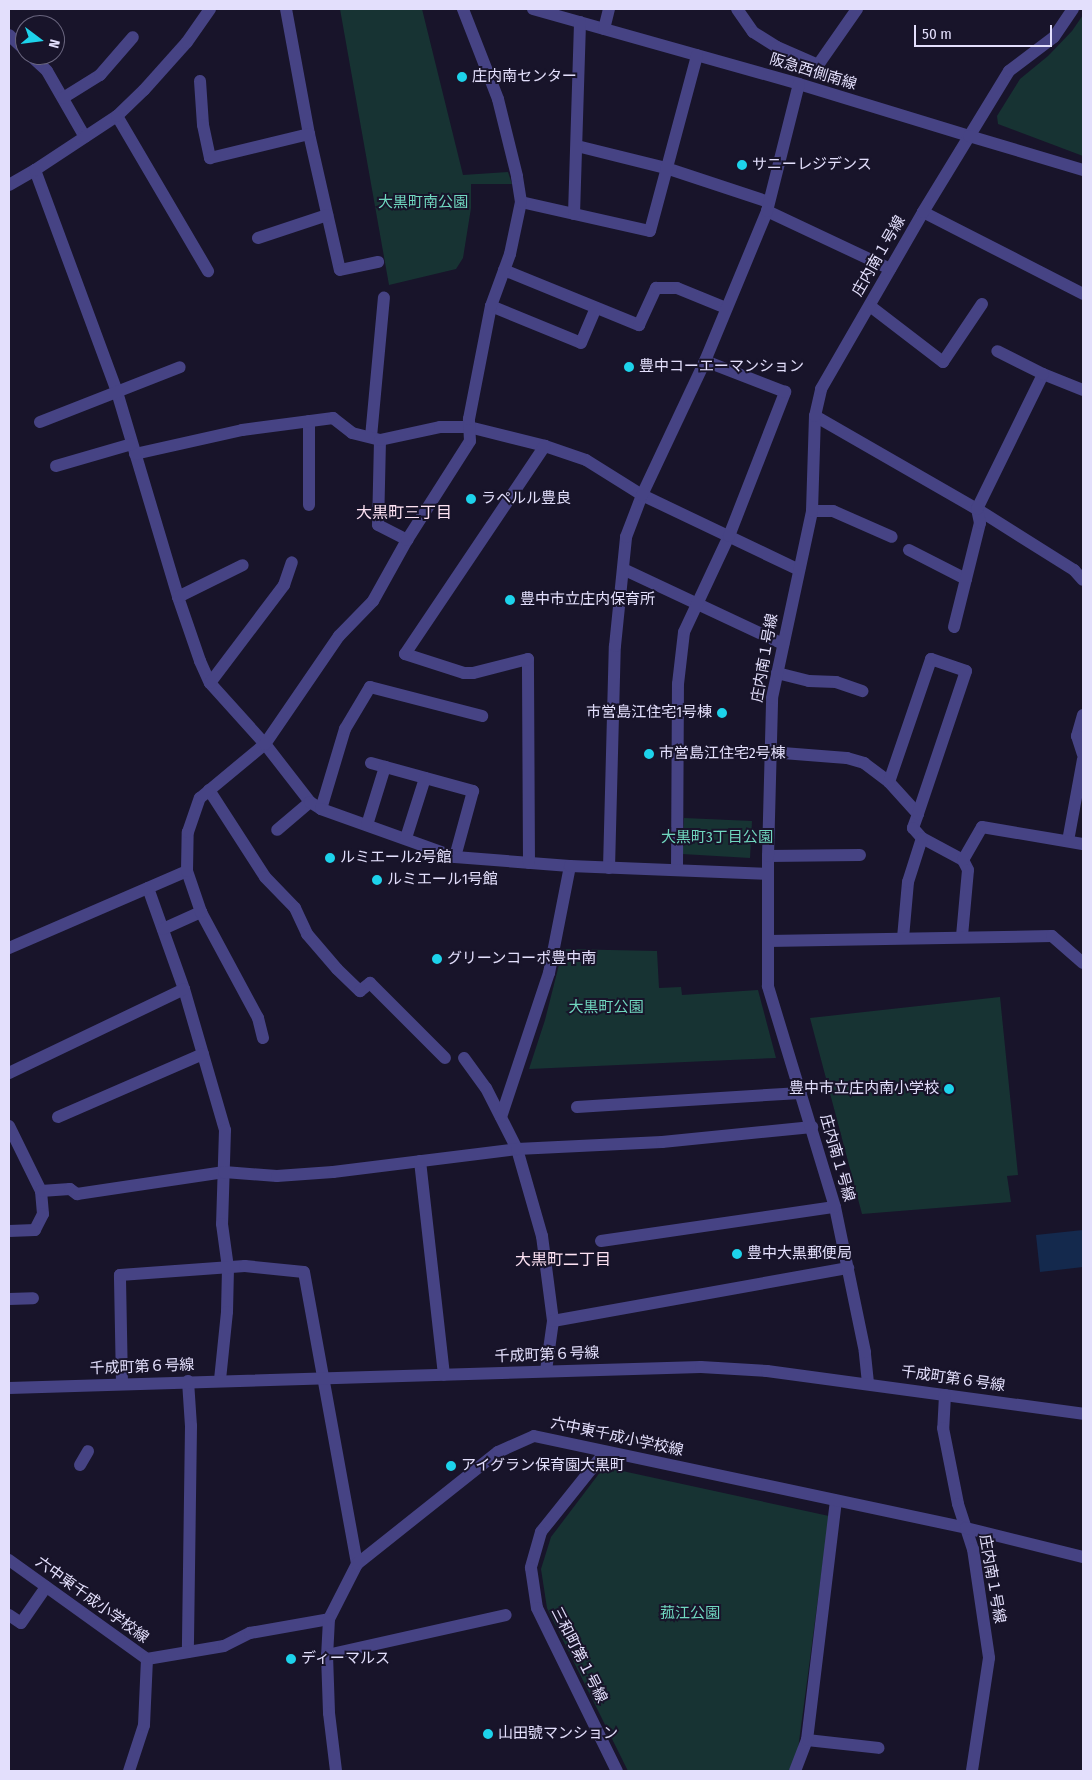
<!DOCTYPE html>
<html>
<head>
<meta charset="utf-8">
<style>
  body { margin:0 }
  #map { position:relative; width:1092px; height:1780px; overflow:hidden; background:#18142a; font-family:"Fira Sans Condensed","Noto Sans JP",sans-serif }
  div>[style] { position:absolute }
  [style*='--x'] { left:calc(var(--x)*1px); top:calc(var(--y)*1px); width:calc(var(--w)*1px); rotate:calc(var(--a)*1deg) }
  .green>* { inset:0; background:#173333 }
  .water>* { inset:0; background:#14294d }
  .pedestrian>* { height:12px; margin:-6px; padding:0 6px; transform-origin:6px; border-radius:6px; background:#464384 }
  .minor>* { height:12px; margin:-6px; padding:0 6px; transform-origin:6px; border-radius:6px; background:#464384 }
  .tertiary>* { height:12px; margin:-6px; padding:0 6px; transform-origin:6px; border-radius:6px; background:#464384 }
  .dots>* { width:14px; height:14px; translate:-50% -50%; box-sizing:border-box; border:2px solid #18142a; border-radius:50% }
  span { translate:-50% -50%; white-space:nowrap; text-align:center; line-height:1.15; -webkit-text-stroke:4px #18142a; paint-order:stroke }
  .street-label { font-size:15px; color:#e3dffc }
  .poi-label { font-size:15px; color:#e3dffc }
  .left { translate:0 -50%; text-align:left }
  .right { translate:-100% -50%; text-align:right }
  .park-label { font-size:15px; color:#70d7bf }
  .neighbourhood-label { font-size:16px; color:#fce1f2 }
  .frame { position:absolute; inset:0; border:10px solid #e3dffc; pointer-events:none }
  .north { position:absolute; left:15px; top:15px; width:50px; height:50px; box-sizing:border-box; background:#18142a; border:1px solid #69657e; border-radius:50%; rotate:105deg; font-size:14px; font-weight:700; line-height:20px; text-align:center; color:#e3dffc }
  .north::after { content:''; display:block; margin:auto; width:18px; height:22px; background:#1dd3eb; clip-path:polygon(50% 0,100% 100%,50% 72%,0 100%) }
  .scale { position:absolute; left:914px; top:25px; width:138px; height:22px; box-sizing:border-box; border:2px solid #e3dffc; border-top:0; padding-left:6px; font-size:15px; line-height:18px; white-space:nowrap; color:#e3dffc; -webkit-text-stroke:4px #18142a; paint-order:stroke }
</style>
</head>
<body>
<div id="map">
  <div class="green">
    <i style="clip-path:polygon(340px 9px,422px 9px,463px 175px,508px 172px,512px 184px,471px 184px,471px 208px,463px 258px,456px 269px,389px 285px)"></i>
    <i style="clip-path:polygon(1083px 15px,1083px 156px,998px 124px,997px 116px,1020px 79px,1048px 56px,1072px 31px)"></i>
    <i style="clip-path:polygon(684px 818px,752px 821px,750px 858px,682px 854px)"></i>
    <i style="clip-path:polygon(563px 949px,657px 951px,659px 988px,681px 987px,682px 995px,758px 990px,776px 1058px,529px 1069px,545px 1020px)"></i>
    <i style="clip-path:polygon(1000px 997px,1018px 1175px,1007px 1176px,1011px 1202px,862px 1214px,810px 1018px)"></i>
    <i style="clip-path:polygon(604px 1467px,829px 1516px,798px 1749px,790px 1771px,628px 1771px,547px 1608px,541px 1569px,551px 1537px)"></i>
  </div>
  <div class="water">
    <i style="clip-path:polygon(1083px 1230px,1083px 1267px,1040px 1272px,1036px 1235px)"></i>
  </div>
  <div class="pedestrian">
    <i style="--x:807;--y:1740;--w:72;--a:6.3"></i>
    <i style="--x:795;--y:1771;--w:33;--a:-69"></i>
    <i style="--x:807;--y:1740;--w:241;--a:-83.1"></i>
  </div>
  <div class="minor">
    <i style="--x:286;--y:9;--w:127;--a:79.6"></i>
    <i style="--x:309;--y:134;--w:139;--a:77.2"></i>
    <i style="--x:340;--y:270;--w:39;--a:-12"></i>
    <i style="--x:533;--y:9;--w:276;--a:15.7"></i>
    <i style="--x:799;--y:84;--w:178;--a:17"></i>
    <i style="--x:737;--y:9;--w:28;--a:55"></i>
    <i style="--x:753;--y:32;--w:28;--a:32"></i>
    <i style="--x:777;--y:47;--w:45;--a:23.7"></i>
    <i style="--x:818;--y:65;--w:68;--a:-55.1"></i>
    <i style="--x:604;--y:29;--w:21;--a:-76"></i>
    <i style="--x:9;--y:35;--w:22;--a:43"></i>
    <i style="--x:30;--y:55;--w:23;--a:43"></i>
    <i style="--x:47;--y:71;--w:76;--a:60.1"></i>
    <i style="--x:200;--y:81;--w:44;--a:86.1"></i>
    <i style="--x:203;--y:125;--w:34;--a:78"></i>
    <i style="--x:210;--y:158;--w:102;--a:-13.6"></i>
    <i style="--x:63;--y:98;--w:44;--a:-31.9"></i>
    <i style="--x:100;--y:75;--w:50;--a:-49"></i>
    <i style="--x:117;--y:116;--w:180;--a:59.6"></i>
    <i style="--x:577;--y:146;--w:92;--a:13.9"></i>
    <i style="--x:666;--y:168;--w:108;--a:18.3"></i>
    <i style="--x:35;--y:170;--w:237;--a:69.7"></i>
    <i style="--x:117;--y:392;--w:214;--a:73.4"></i>
    <i style="--x:178;--y:597;--w:68;--a:71"></i>
    <i style="--x:200;--y:661;--w:24;--a:66"></i>
    <i style="--x:210;--y:683;--w:82;--a:48"></i>
    <i style="--x:265;--y:744;--w:73;--a:52.2"></i>
    <i style="--x:310;--y:802;--w:43;--a:139.7"></i>
    <i style="--x:9;--y:185;--w:30;--a:-30"></i>
    <i style="--x:35;--y:170;--w:98;--a:-33.4"></i>
    <i style="--x:117;--y:116;--w:37;--a:-44"></i>
    <i style="--x:144;--y:90;--w:64;--a:-48.1"></i>
    <i style="--x:187;--y:42;--w:40;--a:-55.1"></i>
    <i style="--x:521;--y:202;--w:132;--a:12.7"></i>
    <i style="--x:650;--y:231;--w:182;--a:-75"></i>
    <i style="--x:767;--y:211;--w:136;--a:25.2"></i>
    <i style="--x:923;--y:212;--w:180;--a:27.1"></i>
    <i style="--x:574;--y:214;--w:192;--a:-88.2"></i>
    <i style="--x:258;--y:238;--w:73;--a:-18.4"></i>
    <i style="--x:504;--y:270;--w:146;--a:22.2"></i>
    <i style="--x:639;--y:325;--w:41;--a:-65.3"></i>
    <i style="--x:656;--y:288;--w:21;--a:0"></i>
    <i style="--x:677;--y:288;--w:53;--a:22.2"></i>
    <i style="--x:491;--y:306;--w:97;--a:22.3"></i>
    <i style="--x:581;--y:343;--w:38;--a:-67"></i>
    <i style="--x:870;--y:306;--w:92;--a:37.5"></i>
    <i style="--x:943;--y:362;--w:70;--a:-56.1"></i>
    <i style="--x:1043;--y:374;--w:43;--a:21.8"></i>
    <i style="--x:815;--y:416;--w:187;--a:29.9"></i>
    <i style="--x:977;--y:509;--w:115;--a:32.2"></i>
    <i style="--x:1074;--y:570;--w:13;--a:48"></i>
    <i style="--x:309;--y:421;--w:84;--a:90"></i>
    <i style="--x:40;--y:422;--w:150;--a:-21.4"></i>
    <i style="--x:371;--y:437;--w:140;--a:-84.7"></i>
    <i style="--x:380;--y:440;--w:85;--a:91.3"></i>
    <i style="--x:378;--y:525;--w:33;--a:27"></i>
    <i style="--x:135;--y:454;--w:110;--a:-12.6"></i>
    <i style="--x:242;--y:430;--w:92;--a:-7.5"></i>
    <i style="--x:333;--y:418;--w:24;--a:38"></i>
    <i style="--x:352;--y:433;--w:29;--a:14"></i>
    <i style="--x:380;--y:440;--w:61;--a:-12.2"></i>
    <i style="--x:440;--y:427;--w:29;--a:0"></i>
    <i style="--x:469;--y:427;--w:78;--a:14"></i>
    <i style="--x:545;--y:446;--w:43;--a:18.9"></i>
    <i style="--x:586;--y:460;--w:66;--a:32"></i>
    <i style="--x:642;--y:495;--w:174;--a:25.5"></i>
    <i style="--x:56;--y:466;--w:79;--a:-16.1"></i>
    <i style="--x:812;--y:511;--w:21;--a:0"></i>
    <i style="--x:833;--y:511;--w:64;--a:23.8"></i>
    <i style="--x:909;--y:550;--w:64;--a:27"></i>
    <i style="--x:623;--y:569;--w:177;--a:25.1"></i>
    <i style="--x:178;--y:597;--w:72;--a:-26.2"></i>
    <i style="--x:954;--y:627;--w:107;--a:-76"></i>
    <i style="--x:980;--y:523;--w:14;--a:-102"></i>
    <i style="--x:977;--y:509;--w:150;--a:-63.9"></i>
    <i style="--x:1043;--y:374;--w:51;--a:-153.4"></i>
    <i style="--x:777;--y:673;--w:33;--a:14"></i>
    <i style="--x:809;--y:681;--w:27;--a:2"></i>
    <i style="--x:836;--y:682;--w:28;--a:19"></i>
    <i style="--x:210;--y:683;--w:123;--a:-52.9"></i>
    <i style="--x:284;--y:585;--w:24;--a:-71"></i>
    <i style="--x:1083;--y:715;--w:22;--a:106"></i>
    <i style="--x:1077;--y:736;--w:19;--a:72"></i>
    <i style="--x:770;--y:752;--w:77;--a:4.5"></i>
    <i style="--x:847;--y:758;--w:18;--a:16"></i>
    <i style="--x:864;--y:763;--w:31;--a:37"></i>
    <i style="--x:889;--y:782;--w:43;--a:47.8"></i>
    <i style="--x:918;--y:814;--w:15;--a:110"></i>
    <i style="--x:913;--y:828;--w:13;--a:48"></i>
    <i style="--x:922;--y:838;--w:47;--a:28.2"></i>
    <i style="--x:963;--y:860;--w:11;--a:63"></i>
    <i style="--x:968;--y:870;--w:66;--a:95.2"></i>
    <i style="--x:371;--y:763;--w:106;--a:15.4"></i>
    <i style="--x:473;--y:791;--w:68;--a:105.3"></i>
    <i style="--x:889;--y:782;--w:130;--a:-71.1"></i>
    <i style="--x:931;--y:659;--w:37;--a:19"></i>
    <i style="--x:966;--y:671;--w:151;--a:108.6"></i>
    <i style="--x:209;--y:790;--w:103;--a:57.2"></i>
    <i style="--x:265;--y:877;--w:43;--a:45.9"></i>
    <i style="--x:295;--y:908;--w:29;--a:65"></i>
    <i style="--x:307;--y:934;--w:46;--a:49.4"></i>
    <i style="--x:337;--y:969;--w:32;--a:44"></i>
    <i style="--x:360;--y:991;--w:13;--a:-39"></i>
    <i style="--x:370;--y:983;--w:106;--a:45"></i>
    <i style="--x:310;--y:802;--w:13;--a:32"></i>
    <i style="--x:321;--y:809;--w:84;--a:-73.3"></i>
    <i style="--x:345;--y:729;--w:49;--a:-59.2"></i>
    <i style="--x:370;--y:687;--w:116;--a:14.5"></i>
    <i style="--x:321;--y:809;--w:142;--a:19.7"></i>
    <i style="--x:455;--y:857;--w:115;--a:4.5"></i>
    <i style="--x:367;--y:825;--w:61;--a:-72.8"></i>
    <i style="--x:406;--y:838;--w:63;--a:-72.4"></i>
    <i style="--x:1068;--y:841;--w:83;--a:-79.6"></i>
    <i style="--x:768;--y:856;--w:92;--a:-0.6"></i>
    <i style="--x:963;--y:860;--w:38;--a:-60"></i>
    <i style="--x:982;--y:827;--w:102;--a:9.6"></i>
    <i style="--x:529;--y:863;--w:204;--a:-90.3"></i>
    <i style="--x:528;--y:659;--w:57;--a:165.7"></i>
    <i style="--x:473;--y:673;--w:9;--a:180"></i>
    <i style="--x:464;--y:673;--w:62;--a:-162.1"></i>
    <i style="--x:405;--y:654;--w:251;--a:-56.1"></i>
    <i style="--x:609;--y:868;--w:222;--a:-88.5"></i>
    <i style="--x:615;--y:646;--w:110;--a:-84.2"></i>
    <i style="--x:626;--y:537;--w:45;--a:-69.1"></i>
    <i style="--x:642;--y:495;--w:148;--a:-64.8"></i>
    <i style="--x:705;--y:361;--w:162;--a:-67.5"></i>
    <i style="--x:767;--y:211;--w:131;--a:-75.9"></i>
    <i style="--x:677;--y:870;--w:186;--a:-89.7"></i>
    <i style="--x:678;--y:684;--w:52;--a:-83.4"></i>
    <i style="--x:684;--y:632;--w:106;--a:-64.9"></i>
    <i style="--x:729;--y:536;--w:155;--a:-68.7"></i>
    <i style="--x:785;--y:392;--w:86;--a:-158.8"></i>
    <i style="--x:148;--y:888;--w:107;--a:70.4"></i>
    <i style="--x:184;--y:989;--w:147;--a:73.8"></i>
    <i style="--x:225;--y:1130;--w:94;--a:91.8"></i>
    <i style="--x:222;--y:1224;--w:44;--a:82.2"></i>
    <i style="--x:228;--y:1268;--w:44;--a:91.3"></i>
    <i style="--x:227;--y:1312;--w:68;--a:95.9"></i>
    <i style="--x:163;--y:929;--w:42;--a:-24.1"></i>
    <i style="--x:903;--y:938;--w:56;--a:-84.9"></i>
    <i style="--x:908;--y:882;--w:46;--a:-72.3"></i>
    <i style="--x:768;--y:941;--w:284;--a:-1"></i>
    <i style="--x:1052;--y:936;--w:41;--a:41.1"></i>
    <i style="--x:9;--y:948;--w:194;--a:-23.4"></i>
    <i style="--x:263;--y:1038;--w:21;--a:-104"></i>
    <i style="--x:258;--y:1018;--w:120;--a:-118.3"></i>
    <i style="--x:201;--y:912;--w:43;--a:-108.9"></i>
    <i style="--x:187;--y:871;--w:39;--a:-89"></i>
    <i style="--x:188;--y:832;--w:36;--a:-71"></i>
    <i style="--x:200;--y:798;--w:85;--a:-39.7"></i>
    <i style="--x:265;--y:744;--w:131;--a:-55.6"></i>
    <i style="--x:339;--y:636;--w:49;--a:-45.8"></i>
    <i style="--x:373;--y:601;--w:70;--a:-60.9"></i>
    <i style="--x:407;--y:540;--w:117;--a:-57.5"></i>
    <i style="--x:470;--y:441;--w:22;--a:-93"></i>
    <i style="--x:469;--y:419;--w:115;--a:-79"></i>
    <i style="--x:491;--y:306;--w:55;--a:-69.9"></i>
    <i style="--x:510;--y:254;--w:53;--a:-78.1"></i>
    <i style="--x:521;--y:202;--w:26;--a:-99"></i>
    <i style="--x:517;--y:176;--w:79;--a:-103.9"></i>
    <i style="--x:498;--y:99;--w:97;--a:-111.3"></i>
    <i style="--x:464;--y:1058;--w:37;--a:54"></i>
    <i style="--x:486;--y:1088;--w:68;--a:63.1"></i>
    <i style="--x:517;--y:1149;--w:91;--a:74"></i>
    <i style="--x:542;--y:1236;--w:86;--a:82.6"></i>
    <i style="--x:553;--y:1321;--w:50;--a:98"></i>
    <i style="--x:9;--y:1073;--w:194;--a:-25.6"></i>
    <i style="--x:577;--y:1107;--w:224;--a:-3.6"></i>
    <i style="--x:58;--y:1117;--w:158;--a:-23.5"></i>
    <i style="--x:501;--y:1117;--w:152;--a:-71.6"></i>
    <i style="--x:549;--y:973;--w:109;--a:-78.9"></i>
    <i style="--x:570;--y:866;--w:198;--a:2.3"></i>
    <i style="--x:9;--y:1126;--w:72;--a:63.8"></i>
    <i style="--x:41;--y:1191;--w:23;--a:85"></i>
    <i style="--x:43;--y:1214;--w:18;--a:117"></i>
    <i style="--x:35;--y:1230;--w:26;--a:178"></i>
    <i style="--x:420;--y:1161;--w:215;--a:83.6"></i>
    <i style="--x:41;--y:1191;--w:29;--a:-4"></i>
    <i style="--x:70;--y:1189;--w:9;--a:36"></i>
    <i style="--x:77;--y:1194;--w:149;--a:-8.5"></i>
    <i style="--x:224;--y:1172;--w:53;--a:4.3"></i>
    <i style="--x:277;--y:1176;--w:56;--a:-4.1"></i>
    <i style="--x:333;--y:1172;--w:185;--a:-7.1"></i>
    <i style="--x:517;--y:1149;--w:145;--a:-2.8"></i>
    <i style="--x:662;--y:1142;--w:151;--a:-5.7"></i>
    <i style="--x:601;--y:1241;--w:236;--a:-8.3"></i>
    <i style="--x:9;--y:1299;--w:24;--a:-2"></i>
    <i style="--x:553;--y:1321;--w:300;--a:-10.2"></i>
    <i style="--x:188;--y:1381;--w:45;--a:86.2"></i>
    <i style="--x:191;--y:1426;--w:226;--a:90.8"></i>
    <i style="--x:122;--y:1383;--w:108;--a:-91.1"></i>
    <i style="--x:120;--y:1275;--w:125;--a:-4.1"></i>
    <i style="--x:245;--y:1266;--w:59;--a:5.8"></i>
    <i style="--x:304;--y:1272;--w:297;--a:79.7"></i>
    <i style="--x:868;--y:1383;--w:31;--a:-96"></i>
    <i style="--x:865;--y:1352;--w:148;--a:-101.7"></i>
    <i style="--x:835;--y:1207;--w:231;--a:-106.9"></i>
    <i style="--x:768;--y:986;--w:130;--a:-90"></i>
    <i style="--x:768;--y:856;--w:158;--a:-88.5"></i>
    <i style="--x:772;--y:698;--w:191;--a:-77.9"></i>
    <i style="--x:812;--y:511;--w:95;--a:-88.2"></i>
    <i style="--x:815;--y:416;--w:28;--a:-77"></i>
    <i style="--x:821;--y:389;--w:204;--a:-60"></i>
    <i style="--x:923;--y:212;--w:165;--a:-58.6"></i>
    <i style="--x:1009;--y:71;--w:56;--a:-37.1"></i>
    <i style="--x:1054;--y:37;--w:34;--a:-56"></i>
    <i style="--x:605;--y:1452;--w:102;--a:128.7"></i>
    <i style="--x:541;--y:1532;--w:37;--a:106"></i>
    <i style="--x:531;--y:1568;--w:40;--a:81.5"></i>
    <i style="--x:537;--y:1608;--w:182;--a:63.9"></i>
    <i style="--x:80;--y:1465;--w:16;--a:-60"></i>
    <i style="--x:966;--y:1528;--w:22;--a:72"></i>
    <i style="--x:973;--y:1549;--w:110;--a:81.6"></i>
    <i style="--x:989;--y:1658;--w:114;--a:98.6"></i>
    <i style="--x:9;--y:1560;--w:170;--a:35.7"></i>
    <i style="--x:147;--y:1659;--w:78;--a:-9.6"></i>
    <i style="--x:224;--y:1646;--w:29;--a:-27"></i>
    <i style="--x:250;--y:1633;--w:80;--a:-10"></i>
    <i style="--x:329;--y:1619;--w:62;--a:-63"></i>
    <i style="--x:357;--y:1564;--w:180;--a:-38.5"></i>
    <i style="--x:498;--y:1452;--w:39;--a:-24"></i>
    <i style="--x:9;--y:1615;--w:14;--a:34"></i>
    <i style="--x:21;--y:1623;--w:44;--a:-55.2"></i>
    <i style="--x:329;--y:1619;--w:36;--a:93"></i>
    <i style="--x:327;--y:1655;--w:58;--a:88"></i>
    <i style="--x:329;--y:1713;--w:58;--a:83.1"></i>
    <i style="--x:327;--y:1655;--w:183;--a:-12.6"></i>
    <i style="--x:129;--y:1771;--w:48;--a:-71.9"></i>
    <i style="--x:144;--y:1725;--w:66;--a:-87.4"></i>
  </div>
  <div class="tertiary">
    <i style="--x:969;--y:136;--w:119;--a:16.6"></i>
    <i style="--x:9;--y:1388;--w:692;--a:-1.74"></i>
    <i style="--x:701;--y:1367;--w:66;--a:3.5"></i>
    <i style="--x:767;--y:1371;--w:319;--a:7.7"></i>
    <i style="--x:945;--y:1395;--w:33;--a:93"></i>
    <i style="--x:943;--y:1428;--w:77;--a:78.8"></i>
    <i style="--x:958;--y:1504;--w:25;--a:72"></i>
    <i style="--x:534;--y:1436;--w:442;--a:12"></i>
    <i style="--x:966;--y:1528;--w:121;--a:13.9"></i>
  </div>
  <div class="dots">
    <i style="left:462px;top:77px;background:#1dd3eb"></i>
    <i style="left:742px;top:165px;background:#1dd3eb"></i>
    <i style="left:629px;top:367px;background:#1dd3eb"></i>
    <i style="left:471px;top:499px;background:#1dd3eb"></i>
    <i style="left:510px;top:600px;background:#1dd3eb"></i>
    <i style="left:722px;top:713px;background:#1dd3eb"></i>
    <i style="left:649px;top:754px;background:#1dd3eb"></i>
    <i style="left:330px;top:858px;background:#1dd3eb"></i>
    <i style="left:377px;top:880px;background:#1dd3eb"></i>
    <i style="left:437px;top:959px;background:#1dd3eb"></i>
    <i style="left:949px;top:1089px;background:#1dd3eb"></i>
    <i style="left:737px;top:1254px;background:#1dd3eb"></i>
    <i style="left:451px;top:1466px;background:#1dd3eb"></i>
    <i style="left:291px;top:1659px;background:#1dd3eb"></i>
    <i style="left:488px;top:1734px;background:#1dd3eb"></i>
  </div>
  <div class="street-label">
    <span style="left:813px;top:72px;rotate:17deg">阪急西側南線</span>
    <span style="left:879px;top:256px;rotate:-60deg">庄内南１号線</span>
    <span style="left:765px;top:658px;rotate:-80deg">庄内南１号線</span>
    <span style="left:837px;top:1158px;rotate:74deg">庄内南１号線</span>
    <span style="left:547px;top:1355px;rotate:-2deg">千成町第６号線</span>
    <span style="left:142px;top:1367px;rotate:-2deg">千成町第６号線</span>
    <span style="left:953px;top:1379px;rotate:8deg">千成町第６号線</span>
    <span style="left:617px;top:1437px;rotate:12deg">六中東千成小学校線</span>
    <span style="left:992px;top:1579px;rotate:80deg">庄内南１号線</span>
    <span style="left:92px;top:1600px;rotate:36deg">六中東千成小学校線</span>
    <span style="left:579px;top:1655px;rotate:63deg">三和町第１号線</span>
  </div>
  <div class="poi-label">
    <span class="left" style="left:472px;top:77px">庄内南センター</span>
    <span class="left" style="left:752px;top:165px">サニーレジデンス</span>
    <span class="left" style="left:639px;top:367px">豊中コーエーマンション</span>
    <span class="left" style="left:481px;top:499px">ラペルル豊良</span>
    <span class="left" style="left:520px;top:600px">豊中市立庄内保育所</span>
    <span class="right" style="left:712px;top:713px">市営島江住宅1号棟</span>
    <span class="left" style="left:659px;top:754px">市営島江住宅2号棟</span>
    <span class="left" style="left:340px;top:858px">ルミエール2号館</span>
    <span class="left" style="left:387px;top:880px">ルミエール1号館</span>
    <span class="left" style="left:447px;top:959px">グリーンコーポ豊中南</span>
    <span class="right" style="left:939px;top:1089px">豊中市立庄内南小学校</span>
    <span class="left" style="left:747px;top:1254px">豊中大黒郵便局</span>
    <span class="left" style="left:461px;top:1466px">アイグラン保育園大黒町</span>
    <span class="left" style="left:301px;top:1659px">ディーマルス</span>
    <span class="left" style="left:498px;top:1734px">山田號マンション</span>
  </div>
  <div class="park-label">
    <span style="left:423px;top:203px">大黒町南公園</span>
    <span style="left:717px;top:838px">大黒町3丁目公園</span>
    <span style="left:606px;top:1008px">大黒町公園</span>
    <span style="left:690px;top:1614px">菰江公園</span>
  </div>
  <div class="neighbourhood-label">
    <span style="left:404px;top:513px">大黒町三丁目</span>
    <span style="left:563px;top:1260px">大黒町二丁目</span>
  </div>
  <div class="frame"></div>
  <div class="north">N</div>
  <div class="scale">50 m</div>
</div>
</body>
</html>
